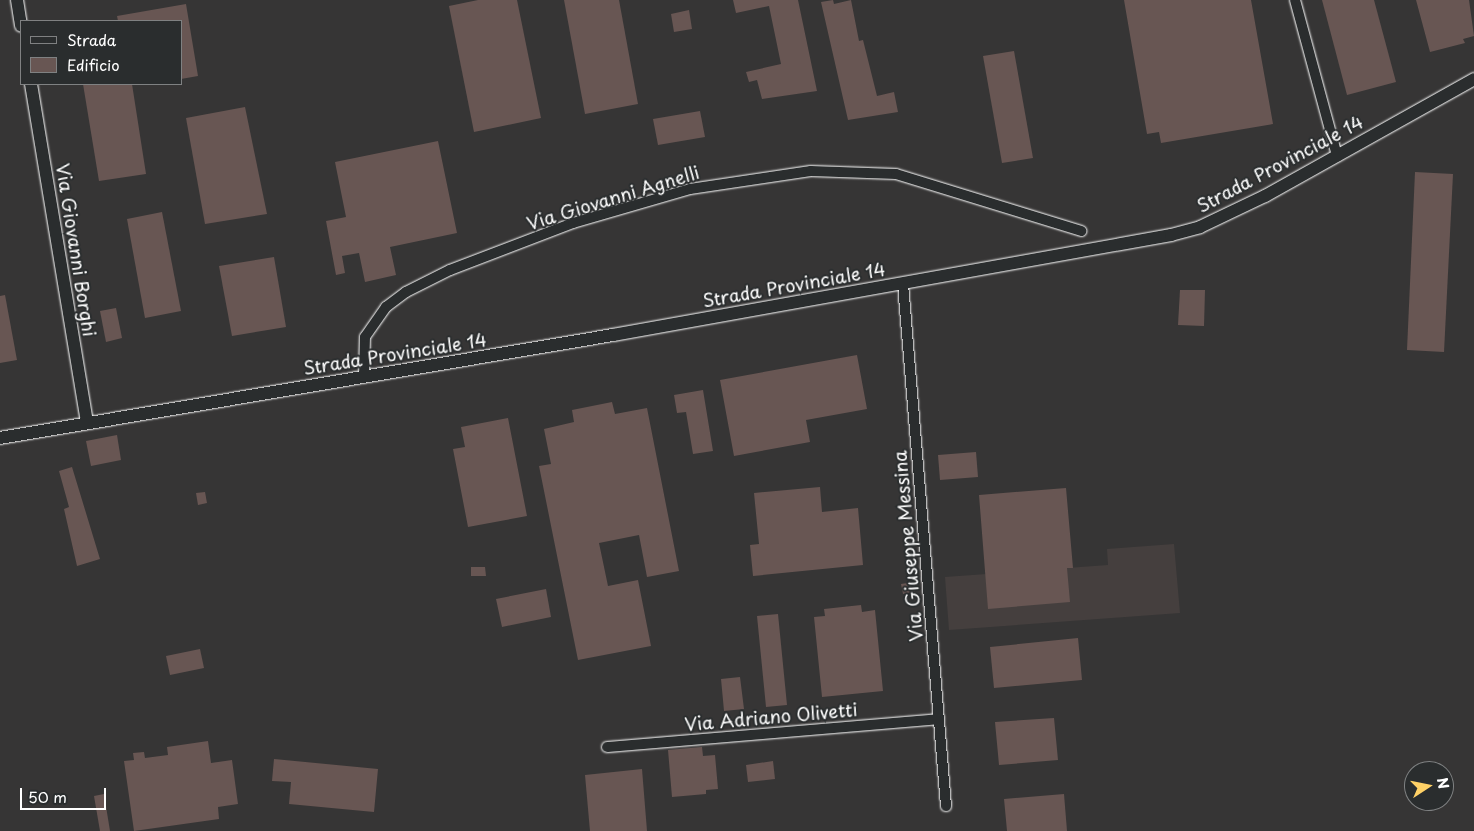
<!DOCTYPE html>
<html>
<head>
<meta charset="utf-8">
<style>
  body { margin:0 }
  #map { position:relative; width:1474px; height:831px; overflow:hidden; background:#363535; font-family:"Playpen Sans",sans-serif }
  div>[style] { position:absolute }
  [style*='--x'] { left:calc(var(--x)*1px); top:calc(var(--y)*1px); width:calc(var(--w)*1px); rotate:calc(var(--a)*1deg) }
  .built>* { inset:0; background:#453f3e }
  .building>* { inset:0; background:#685653 }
  .roads { filter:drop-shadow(0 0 1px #fff) drop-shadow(0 0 1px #fff) }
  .minor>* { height:10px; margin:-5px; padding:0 5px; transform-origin:5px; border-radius:5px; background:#2a2d2e }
  .tertiary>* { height:12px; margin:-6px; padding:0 6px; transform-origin:6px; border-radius:6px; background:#2a2d2e }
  span { translate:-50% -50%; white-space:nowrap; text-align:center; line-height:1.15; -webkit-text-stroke:4px #2a2d2e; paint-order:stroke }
  .street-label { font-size:18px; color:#fff }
  .legend { position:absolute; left:20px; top:20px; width:162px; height:65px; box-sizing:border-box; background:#2a2d2e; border:1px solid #7f8182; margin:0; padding:6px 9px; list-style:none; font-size:15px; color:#fff }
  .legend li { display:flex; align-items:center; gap:10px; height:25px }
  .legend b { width:25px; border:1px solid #7f8182 }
  .north { position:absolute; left:1404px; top:761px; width:50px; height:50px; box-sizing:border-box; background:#2a2d2e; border:1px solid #7f8182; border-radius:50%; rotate:79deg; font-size:14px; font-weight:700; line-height:20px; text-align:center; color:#fff }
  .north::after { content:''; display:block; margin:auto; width:18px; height:22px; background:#ffd166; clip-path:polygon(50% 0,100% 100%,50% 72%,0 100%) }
  .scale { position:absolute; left:20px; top:788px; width:86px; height:22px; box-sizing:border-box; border:2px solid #fff; border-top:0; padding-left:6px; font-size:15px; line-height:18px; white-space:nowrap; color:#fff; -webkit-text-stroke:4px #2a2d2e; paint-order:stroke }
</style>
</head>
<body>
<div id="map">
  <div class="built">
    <i style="clip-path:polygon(1174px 544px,1180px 613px,949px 630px,945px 577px,1108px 565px,1107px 549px)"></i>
  </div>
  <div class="building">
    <i style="clip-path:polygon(478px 0,517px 0,541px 118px,474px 132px,449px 6px)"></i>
    <i style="clip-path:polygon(564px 0,619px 0,638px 104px,585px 114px)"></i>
    <i style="clip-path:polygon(733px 0,798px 0,817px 91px,762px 99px,757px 80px,749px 82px,746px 72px,781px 64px,769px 6px,736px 13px)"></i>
    <i style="clip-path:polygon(833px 0,834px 4px,851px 0,859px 41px,863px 40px,877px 96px,894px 92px,898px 112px,848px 120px,821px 2px)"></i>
    <i style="clip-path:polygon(1124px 0,1251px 0,1273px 124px,1161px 143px,1159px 132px,1147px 134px)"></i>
    <i style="clip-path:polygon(1322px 0,1374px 0,1396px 82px,1347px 95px)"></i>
    <i style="clip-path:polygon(1416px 0,1469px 0,1474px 36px,1463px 39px,1465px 43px,1430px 52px)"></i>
    <i style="clip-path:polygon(186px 4px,198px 76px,181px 79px,181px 21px,118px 21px,117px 16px)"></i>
    <i style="clip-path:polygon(689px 10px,692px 29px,674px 32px,671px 14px)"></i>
    <i style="clip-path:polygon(1014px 51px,1033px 158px,1002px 163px,983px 56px)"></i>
    <i style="clip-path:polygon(83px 84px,132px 84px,146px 174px,99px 181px)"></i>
    <i style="clip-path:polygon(245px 107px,267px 214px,205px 224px,186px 118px)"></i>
    <i style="clip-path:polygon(700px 111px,705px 137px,658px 145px,653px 119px)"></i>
    <i style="clip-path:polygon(438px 141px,457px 233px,390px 247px,396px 275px,365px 282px,359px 253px,342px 256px,345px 273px,336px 275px,326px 221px,346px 217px,335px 162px)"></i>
    <i style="clip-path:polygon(1415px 172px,1453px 174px,1444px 352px,1407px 350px)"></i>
    <i style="clip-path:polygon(162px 212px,181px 311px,145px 318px,127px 219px)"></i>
    <i style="clip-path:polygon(274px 257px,286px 327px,232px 336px,219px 266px)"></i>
    <i style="clip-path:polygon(1180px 290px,1205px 290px,1204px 326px,1178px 325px)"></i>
    <i style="clip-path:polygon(5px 295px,17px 360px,0 363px,0 296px)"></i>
    <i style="clip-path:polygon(116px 308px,122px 338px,106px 342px,100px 311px)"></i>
    <i style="clip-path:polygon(857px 355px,867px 409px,806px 420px,810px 442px,734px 456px,720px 380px)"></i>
    <i style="clip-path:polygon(703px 390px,713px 451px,693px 454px,686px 412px,677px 413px,674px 395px)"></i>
    <i style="clip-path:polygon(612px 402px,615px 414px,647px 408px,679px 571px,647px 577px,639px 535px,599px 543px,608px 586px,638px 580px,651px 646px,578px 660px,539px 466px,551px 464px,544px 429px,574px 422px,572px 410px)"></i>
    <i style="clip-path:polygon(508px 418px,527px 516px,468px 527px,453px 449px,465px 447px,461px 427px)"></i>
    <i style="clip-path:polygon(117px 435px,121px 460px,91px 466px,86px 441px)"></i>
    <i style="clip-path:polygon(976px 452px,978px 477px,940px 480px,938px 455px)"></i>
    <i style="clip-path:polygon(72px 467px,100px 559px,77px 566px,64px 509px,69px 507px,59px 471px)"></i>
    <i style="clip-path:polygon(820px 487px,822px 512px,858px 508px,863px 565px,753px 576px,750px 545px,759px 544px,754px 493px)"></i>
    <i style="clip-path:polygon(1066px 488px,1073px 568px,1067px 568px,1070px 602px,988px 609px,979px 495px)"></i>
    <i style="clip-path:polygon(205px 492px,207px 503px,198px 505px,196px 493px)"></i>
    <i style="clip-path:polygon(471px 567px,485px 567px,486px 576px,471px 576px)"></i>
    <i style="clip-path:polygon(914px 582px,915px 592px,903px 594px,901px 584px)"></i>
    <i style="clip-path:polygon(546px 589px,551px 617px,502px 627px,496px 599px)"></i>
    <i style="clip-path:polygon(861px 605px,862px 612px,875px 610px,883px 691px,822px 697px,814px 617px,825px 616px,824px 609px)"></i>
    <i style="clip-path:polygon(778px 614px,787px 705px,766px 707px,757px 616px)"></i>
    <i style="clip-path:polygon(1078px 638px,1082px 680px,994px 688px,990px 647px)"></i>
    <i style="clip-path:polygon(200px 649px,204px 668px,170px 675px,166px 656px)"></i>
    <i style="clip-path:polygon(740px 677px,744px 709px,724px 711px,721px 679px)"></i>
    <i style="clip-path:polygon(1054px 718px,1058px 760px,999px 765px,995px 722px)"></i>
    <i style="clip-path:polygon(208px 741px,211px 763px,232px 760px,238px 804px,218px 807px,219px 819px,134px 831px,124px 761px,134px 760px,133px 753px,144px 752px,145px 758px,168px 755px,167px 747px)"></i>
    <i style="clip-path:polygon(702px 747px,703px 756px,715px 755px,718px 789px,706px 790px,706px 794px,672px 797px,668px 750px)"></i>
    <i style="clip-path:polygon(274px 759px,378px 769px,374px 812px,289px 804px,291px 782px,272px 781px)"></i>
    <i style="clip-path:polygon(773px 761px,775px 779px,748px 782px,746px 765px)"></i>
    <i style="clip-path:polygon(642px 769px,647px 831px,590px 831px,585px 775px)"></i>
    <i style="clip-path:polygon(104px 794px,110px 831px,100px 831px,94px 796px)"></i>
    <i style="clip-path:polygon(1064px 794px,1067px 831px,1007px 831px,1004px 799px)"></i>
  </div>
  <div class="roads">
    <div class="minor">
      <i style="--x:1295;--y:0;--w:162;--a:74.9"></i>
      <i style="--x:903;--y:284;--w:524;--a:85.29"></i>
      <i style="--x:364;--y:377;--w:40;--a:-88.6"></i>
      <i style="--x:365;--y:337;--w:37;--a:-55"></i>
      <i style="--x:386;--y:307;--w:25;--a:-37"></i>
      <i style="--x:406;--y:292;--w:49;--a:-26.6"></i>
      <i style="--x:450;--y:270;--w:132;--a:-20.9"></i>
      <i style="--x:573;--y:223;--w:122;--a:-16.2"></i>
      <i style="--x:690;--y:189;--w:122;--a:-8.5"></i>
      <i style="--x:811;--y:171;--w:85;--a:2"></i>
      <i style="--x:896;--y:174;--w:194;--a:17.1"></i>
      <i style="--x:607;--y:747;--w:333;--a:-4.8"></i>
    </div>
    <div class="tertiary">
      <i style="--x:17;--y:0;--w:26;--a:81"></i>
      <i style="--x:31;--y:84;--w:343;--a:80.6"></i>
      <i style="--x:0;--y:438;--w:622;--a:-9.54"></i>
      <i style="--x:613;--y:335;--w:567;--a:-10.16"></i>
      <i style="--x:1171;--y:235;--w:30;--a:-15"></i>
      <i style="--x:1200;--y:227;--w:72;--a:-25.5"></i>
      <i style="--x:1265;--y:196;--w:240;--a:-29.2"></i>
    </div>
  </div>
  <div class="street-label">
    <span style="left:1280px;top:164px;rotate:-28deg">Strada Provinciale 14</span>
    <span style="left:613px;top:198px;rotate:-17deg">Via Giovanni Agnelli</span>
    <span style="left:76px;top:250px;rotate:81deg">Via Giovanni Borghi</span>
    <span style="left:794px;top:285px;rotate:-10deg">Strada Provinciale 14</span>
    <span style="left:395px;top:354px;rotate:-9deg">Strada Provinciale 14</span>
    <span style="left:908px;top:546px;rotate:-95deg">Via Giuseppe Messina</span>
    <span style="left:771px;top:717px;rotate:-5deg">Via Adriano Olivetti</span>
  </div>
  <ul class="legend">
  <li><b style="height:6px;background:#2a2d2e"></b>Strada</li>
  <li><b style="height:14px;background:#685653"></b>Edificio</li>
  </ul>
  <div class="north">N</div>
  <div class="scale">50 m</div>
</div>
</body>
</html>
